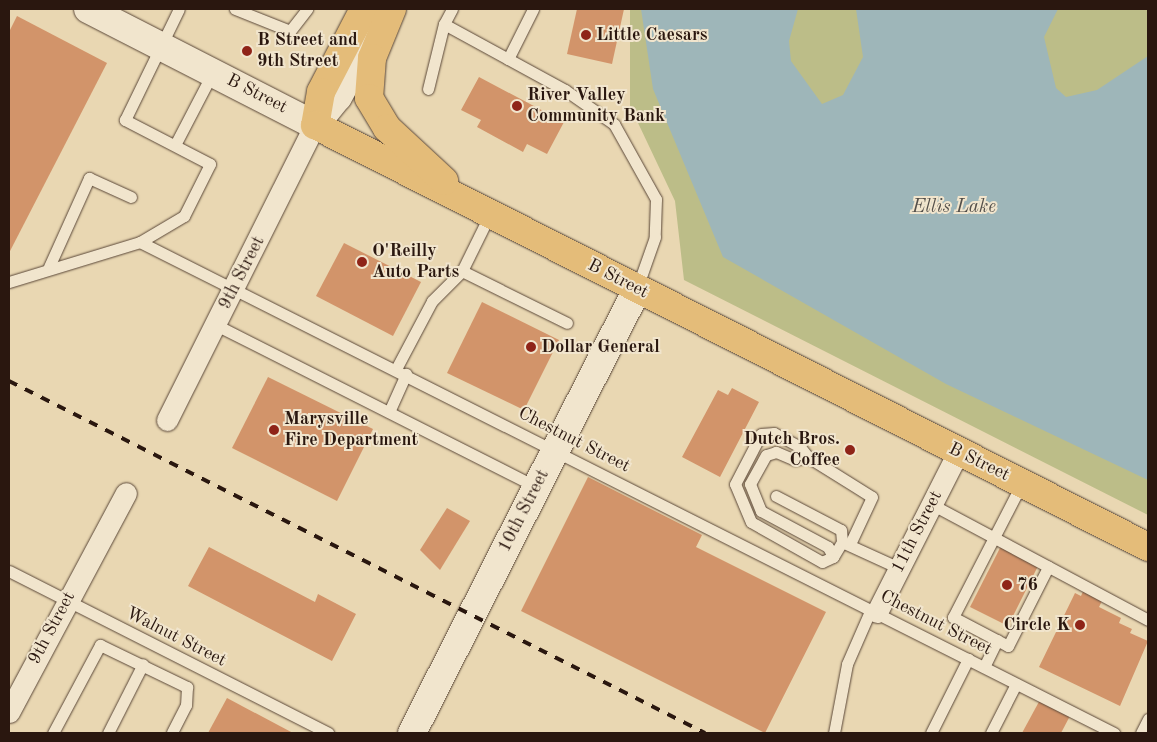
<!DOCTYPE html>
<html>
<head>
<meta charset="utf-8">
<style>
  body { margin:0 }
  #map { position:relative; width:1157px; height:742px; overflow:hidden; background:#e9d7b2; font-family:"Old Standard TT",serif }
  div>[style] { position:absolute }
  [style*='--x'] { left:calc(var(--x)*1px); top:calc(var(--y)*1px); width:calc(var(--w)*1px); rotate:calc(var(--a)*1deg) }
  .green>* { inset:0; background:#bcbd88 }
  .water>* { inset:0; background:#9eb6b9 }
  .building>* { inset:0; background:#d2946a }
  .roads { filter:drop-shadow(0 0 1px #5a4738) drop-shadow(0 0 1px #5a4738) }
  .lane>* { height:11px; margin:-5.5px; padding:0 5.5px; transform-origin:5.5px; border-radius:5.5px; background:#f1e5cd }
  .street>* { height:21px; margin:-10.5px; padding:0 10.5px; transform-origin:10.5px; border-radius:10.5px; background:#f1e5cd }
  .secondary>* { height:28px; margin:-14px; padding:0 14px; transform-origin:14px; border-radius:14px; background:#f1e5cd }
  .highway>* { height:28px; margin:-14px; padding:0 14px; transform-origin:14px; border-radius:14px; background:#e4bc79 }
  .rail>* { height:4px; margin-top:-2px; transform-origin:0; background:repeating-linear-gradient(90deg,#2a170f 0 9px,transparent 0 18px) }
  .dots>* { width:14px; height:14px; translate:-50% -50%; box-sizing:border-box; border:2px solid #f1e5cd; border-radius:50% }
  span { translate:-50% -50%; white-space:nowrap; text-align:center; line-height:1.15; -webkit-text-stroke:4px #f1e5cd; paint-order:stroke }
  .poi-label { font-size:18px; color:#2a170f; font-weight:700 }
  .left { translate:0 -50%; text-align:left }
  .right { translate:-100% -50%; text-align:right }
  .street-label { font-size:18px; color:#2a170f }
  .water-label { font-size:19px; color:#534f4a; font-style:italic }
  .frame { position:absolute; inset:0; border:10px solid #2a170f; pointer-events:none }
</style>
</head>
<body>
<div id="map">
  <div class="green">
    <i style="clip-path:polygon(630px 9px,1148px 9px,1148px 515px,684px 280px,675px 201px,630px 106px)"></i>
  </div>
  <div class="water">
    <i style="clip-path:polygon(641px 9px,798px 9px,789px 41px,791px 61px,822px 104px,843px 95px,863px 57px,856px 9px,1058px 9px,1044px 37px,1056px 88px,1066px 97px,1097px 90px,1148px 56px,1148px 480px,946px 384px,723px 257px,653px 89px)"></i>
  </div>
  <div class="building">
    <i style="clip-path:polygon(577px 9px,624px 9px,612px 64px,567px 54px)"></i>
    <i style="clip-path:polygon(17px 16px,107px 63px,9px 253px,9px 32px)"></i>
    <i style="clip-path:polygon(479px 77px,564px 122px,547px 154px,527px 144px,523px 152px,477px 127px,481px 120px,461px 110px)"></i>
    <i style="clip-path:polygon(344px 243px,421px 282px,393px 336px,316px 296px)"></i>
    <i style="clip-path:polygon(482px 302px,559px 340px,524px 410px,447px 373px)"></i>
    <i style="clip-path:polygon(268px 377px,373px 429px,337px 501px,232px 448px)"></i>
    <i style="clip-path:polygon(732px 388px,759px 402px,720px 477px,682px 457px,718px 390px,728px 395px)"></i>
    <i style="clip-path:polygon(588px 477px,702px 535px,696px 547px,826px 612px,765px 733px,521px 611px)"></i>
    <i style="clip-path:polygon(447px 508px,470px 521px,440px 570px,420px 550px)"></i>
    <i style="clip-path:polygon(1002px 544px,1039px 564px,1008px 626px,970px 607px)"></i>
    <i style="clip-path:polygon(209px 547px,315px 602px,318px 594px,356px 614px,332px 661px,188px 586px)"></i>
    <i style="clip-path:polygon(1085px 587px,1104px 597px,1099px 607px,1121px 618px,1119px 623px,1132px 629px,1130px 633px,1148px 641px,1120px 706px,1039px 667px,1075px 593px,1081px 596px)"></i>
    <i style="clip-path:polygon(227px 698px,293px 733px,208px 733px)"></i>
    <i style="clip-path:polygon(1041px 698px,1071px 714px,1061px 733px,1022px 733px)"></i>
  </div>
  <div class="roads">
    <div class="lane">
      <i style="--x:235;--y:9;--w:59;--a:21.8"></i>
      <i style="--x:290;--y:31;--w:28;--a:-52"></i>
      <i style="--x:452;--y:9;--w:17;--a:118"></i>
      <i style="--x:444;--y:24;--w:138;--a:28.6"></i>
      <i style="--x:565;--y:90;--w:60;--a:34.8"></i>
      <i style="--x:614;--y:124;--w:86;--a:60.8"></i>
      <i style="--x:656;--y:199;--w:38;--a:92"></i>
      <i style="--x:655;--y:237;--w:54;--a:109.4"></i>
      <i style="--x:508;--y:59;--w:56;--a:-63.4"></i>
      <i style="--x:428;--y:89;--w:67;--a:-76.2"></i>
      <i style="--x:175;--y:145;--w:82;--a:-62.5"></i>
      <i style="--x:140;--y:242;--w:51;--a:-30.6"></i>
      <i style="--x:184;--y:216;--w:58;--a:-63.4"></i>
      <i style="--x:210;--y:164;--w:96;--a:-152.6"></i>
      <i style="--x:125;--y:120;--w:123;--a:-64.1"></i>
      <i style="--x:48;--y:269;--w:100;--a:-65.7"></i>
      <i style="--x:89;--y:178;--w:46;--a:24.3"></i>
      <i style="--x:462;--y:271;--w:117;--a:26.3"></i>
      <i style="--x:9;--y:282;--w:137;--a:-17"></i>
      <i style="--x:140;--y:242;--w:1091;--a:26.75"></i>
      <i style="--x:216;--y:325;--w:360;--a:26.8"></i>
      <i style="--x:396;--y:369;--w:77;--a:-62.1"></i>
      <i style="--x:432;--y:301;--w:42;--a:-45"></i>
      <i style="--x:462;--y:271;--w:64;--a:-63.8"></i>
      <i style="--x:389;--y:412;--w:42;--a:-65.9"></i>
      <i style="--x:808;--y:457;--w:13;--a:167"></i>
      <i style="--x:795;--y:460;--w:21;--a:-157"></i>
      <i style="--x:776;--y:452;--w:10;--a:163"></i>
      <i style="--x:766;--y:455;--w:33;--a:119"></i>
      <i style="--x:750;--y:484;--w:29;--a:68"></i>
      <i style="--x:761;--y:511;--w:76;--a:28.2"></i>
      <i style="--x:828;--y:547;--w:11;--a:63"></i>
      <i style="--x:1022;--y:483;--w:151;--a:117.2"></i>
      <i style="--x:953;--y:617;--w:62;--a:27.8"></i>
      <i style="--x:1008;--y:646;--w:89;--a:-63.1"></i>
      <i style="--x:776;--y:496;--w:73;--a:27.6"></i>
      <i style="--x:841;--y:530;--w:12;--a:85"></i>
      <i style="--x:842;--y:542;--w:63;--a:24.5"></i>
      <i style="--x:931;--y:504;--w:246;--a:28.1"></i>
      <i style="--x:842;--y:542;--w:17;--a:121"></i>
      <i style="--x:833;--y:557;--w:12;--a:156"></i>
      <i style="--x:822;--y:562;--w:81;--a:-150.6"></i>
      <i style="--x:751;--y:522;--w:41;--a:-112.8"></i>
      <i style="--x:735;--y:484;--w:56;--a:-62.5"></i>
      <i style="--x:761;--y:434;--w:13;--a:-4"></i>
      <i style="--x:774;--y:433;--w:30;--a:28"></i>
      <i style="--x:800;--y:447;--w:13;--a:51"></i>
      <i style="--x:808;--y:457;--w:75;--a:32"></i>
      <i style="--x:872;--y:497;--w:52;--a:115.1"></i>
      <i style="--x:9;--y:571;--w:358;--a:26.9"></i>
      <i style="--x:984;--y:667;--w:30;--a:-64"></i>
      <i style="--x:53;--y:733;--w:100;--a:-61.9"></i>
      <i style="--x:100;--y:645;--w:97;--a:25.8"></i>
      <i style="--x:187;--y:687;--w:18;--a:93"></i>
      <i style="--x:186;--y:705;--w:31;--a:117"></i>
      <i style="--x:108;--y:733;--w:77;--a:-63.1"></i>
      <i style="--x:834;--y:733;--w:70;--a:-79.3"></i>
      <i style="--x:847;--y:664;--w:60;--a:-66.4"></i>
      <i style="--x:931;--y:733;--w:83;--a:-63.4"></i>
      <i style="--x:991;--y:733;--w:55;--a:-63"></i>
      <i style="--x:1141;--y:733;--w:16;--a:-63"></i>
    </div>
    <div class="street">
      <i style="--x:167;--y:420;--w:330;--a:-63.4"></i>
      <i style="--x:877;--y:612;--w:179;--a:-63.1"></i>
      <i style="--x:9;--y:712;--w:248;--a:-61.9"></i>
    </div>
    <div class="secondary">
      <i style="--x:88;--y:9;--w:255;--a:27.1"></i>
      <i style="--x:315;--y:125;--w:36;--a:-51"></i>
      <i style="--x:338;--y:97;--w:80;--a:-61.5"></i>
      <i style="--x:412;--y:733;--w:498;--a:-63.1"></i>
    </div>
    <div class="highway">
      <i style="--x:364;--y:9;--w:93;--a:117.4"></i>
      <i style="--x:321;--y:92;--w:34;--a:100"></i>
      <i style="--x:315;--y:125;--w:934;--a:26.87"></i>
      <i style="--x:392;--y:9;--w:53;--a:112.2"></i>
      <i style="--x:372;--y:58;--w:40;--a:94.3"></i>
      <i style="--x:369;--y:98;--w:35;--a:59"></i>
      <i style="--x:387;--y:128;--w:78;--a:42.9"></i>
    </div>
  </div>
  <div class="rail">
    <i style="--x:9;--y:381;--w:780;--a:26.83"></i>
  </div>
  <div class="dots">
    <i style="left:586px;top:35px;background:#8f2418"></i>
    <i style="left:247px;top:51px;background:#8f2418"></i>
    <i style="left:517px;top:106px;background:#8f2418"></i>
    <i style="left:362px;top:262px;background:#8f2418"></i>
    <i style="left:531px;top:347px;background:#8f2418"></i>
    <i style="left:274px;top:430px;background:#8f2418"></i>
    <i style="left:850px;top:450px;background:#8f2418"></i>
    <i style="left:1007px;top:585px;background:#8f2418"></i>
    <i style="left:1080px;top:625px;background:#8f2418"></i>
  </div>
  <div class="poi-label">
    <span class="left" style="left:596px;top:35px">Little Caesars</span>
    <span class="left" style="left:257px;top:51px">B Street and<br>9th Street</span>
    <span class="left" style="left:527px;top:106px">River Valley<br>Community Bank</span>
    <span class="left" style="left:372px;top:262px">O'Reilly<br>Auto Parts</span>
    <span class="left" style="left:541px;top:347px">Dollar General</span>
    <span class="left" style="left:284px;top:430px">Marysville<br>Fire Department</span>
    <span class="right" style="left:840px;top:450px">Dutch Bros.<br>Coffee</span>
    <span class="left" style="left:1017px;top:585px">76</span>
    <span class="right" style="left:1070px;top:625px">Circle K</span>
  </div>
  <div class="street-label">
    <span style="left:257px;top:94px;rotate:27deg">B Street</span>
    <span style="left:242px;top:273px;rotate:-63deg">9th Street</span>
    <span style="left:618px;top:279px;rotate:27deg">B Street</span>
    <span style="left:574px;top:440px;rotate:27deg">Chestnut Street</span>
    <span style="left:979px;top:462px;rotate:26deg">B Street</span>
    <span style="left:524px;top:511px;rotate:-63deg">10th Street</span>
    <span style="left:917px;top:532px;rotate:-63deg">11th Street</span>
    <span style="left:936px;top:623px;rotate:27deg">Chestnut Street</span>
    <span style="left:52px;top:628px;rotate:-62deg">9th Street</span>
    <span style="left:176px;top:637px;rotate:27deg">Walnut Street</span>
  </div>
  <div class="water-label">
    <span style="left:954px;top:208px">Ellis Lake</span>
  </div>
  <div class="frame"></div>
</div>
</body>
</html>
